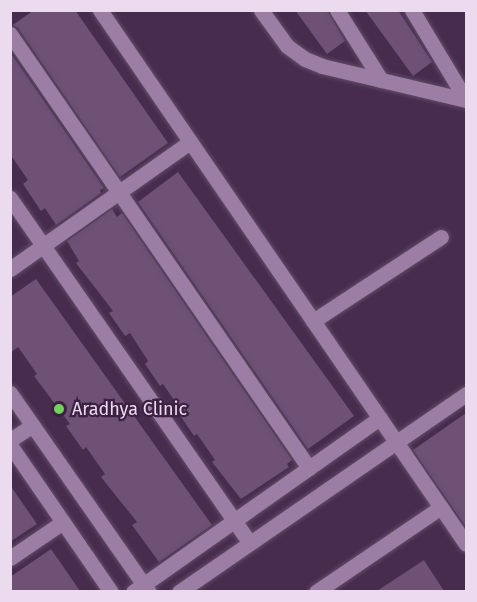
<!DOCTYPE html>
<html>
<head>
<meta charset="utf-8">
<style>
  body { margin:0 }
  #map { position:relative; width:477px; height:602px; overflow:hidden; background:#472c4d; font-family:"Fira Sans",sans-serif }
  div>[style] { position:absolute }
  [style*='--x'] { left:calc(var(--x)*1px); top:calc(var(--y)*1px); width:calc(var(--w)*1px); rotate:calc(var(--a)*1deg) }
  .building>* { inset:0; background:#6e5175 }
  .roads { filter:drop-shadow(0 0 2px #624b68) drop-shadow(0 0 2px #624b68) }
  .minor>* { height:15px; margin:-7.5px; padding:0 7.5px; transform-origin:7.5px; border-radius:7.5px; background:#9c7da3 }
  .dots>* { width:16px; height:16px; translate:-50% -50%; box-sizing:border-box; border:3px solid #3c2142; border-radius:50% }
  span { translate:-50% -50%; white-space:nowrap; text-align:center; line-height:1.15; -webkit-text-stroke:4.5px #3c2142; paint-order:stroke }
  .poi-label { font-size:18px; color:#ecdaef }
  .left { translate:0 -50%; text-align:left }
  .frame { position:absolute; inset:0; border:12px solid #ecdaef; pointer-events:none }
</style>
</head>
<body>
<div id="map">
  <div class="building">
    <i style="clip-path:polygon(34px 10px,75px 10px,168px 143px,120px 177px,18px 28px,13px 25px)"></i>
    <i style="clip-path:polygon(295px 10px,327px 10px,345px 41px,327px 54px)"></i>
    <i style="clip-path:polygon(365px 10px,398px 10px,432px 62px,413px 76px)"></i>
    <i style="clip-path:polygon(10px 52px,104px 188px,100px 190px,101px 193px,56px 225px,45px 208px,41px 211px,23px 184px,28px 180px,10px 154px)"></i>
    <i style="clip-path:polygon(178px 172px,354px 416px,308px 449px,138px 202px)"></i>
    <i style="clip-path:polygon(112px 209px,117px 217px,122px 213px,292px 460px,287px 464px,289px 467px,241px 499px,212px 462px,215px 460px,197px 434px,194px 436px,177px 411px,180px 409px,163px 384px,160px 386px,145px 364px,148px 361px,130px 333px,125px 336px,109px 313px,113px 311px,76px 263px,79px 261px,67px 241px)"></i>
    <i style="clip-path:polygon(36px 279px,212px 525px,159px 562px,132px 525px,137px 522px,101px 477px,105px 474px,86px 447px,83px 450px,66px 426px,70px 424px,34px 376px,37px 374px,18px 347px,10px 353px,10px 297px)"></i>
    <i style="clip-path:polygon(466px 413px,466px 527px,413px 450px)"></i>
    <i style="clip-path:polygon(10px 485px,37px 524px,10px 542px)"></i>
    <i style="clip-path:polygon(51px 549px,80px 591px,10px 591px,10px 577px)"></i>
    <i style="clip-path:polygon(424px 560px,444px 591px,377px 591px)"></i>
  </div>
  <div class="roads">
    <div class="minor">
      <i style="--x:100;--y:10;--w:647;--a:55.57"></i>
      <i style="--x:261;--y:10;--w:44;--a:54.2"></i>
      <i style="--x:287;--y:46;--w:22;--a:36"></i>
      <i style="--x:305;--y:59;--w:18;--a:22"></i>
      <i style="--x:322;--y:66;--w:148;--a:13.3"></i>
      <i style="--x:337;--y:10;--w:83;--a:57.8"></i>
      <i style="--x:412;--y:10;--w:105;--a:59"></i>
      <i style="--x:10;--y:34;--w:527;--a:55.44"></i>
      <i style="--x:10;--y:198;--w:420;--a:55.2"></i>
      <i style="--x:10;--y:269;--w:220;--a:-35.2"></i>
      <i style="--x:313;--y:321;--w:153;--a:-33.3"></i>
      <i style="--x:10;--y:393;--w:243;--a:55.1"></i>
      <i style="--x:10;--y:440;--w:27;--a:-33"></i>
      <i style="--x:10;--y:445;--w:178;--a:55.5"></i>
      <i style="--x:10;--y:558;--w:64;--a:-34.2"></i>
      <i style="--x:133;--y:592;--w:302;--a:-35.2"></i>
      <i style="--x:179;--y:592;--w:349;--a:-34.6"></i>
      <i style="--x:316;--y:592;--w:151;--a:-34.2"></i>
    </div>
  </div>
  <div class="dots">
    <i style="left:59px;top:409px;background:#73d25c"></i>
  </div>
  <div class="poi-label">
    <span class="left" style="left:72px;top:409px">Aradhya Clinic</span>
  </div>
  <div class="frame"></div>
</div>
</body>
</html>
